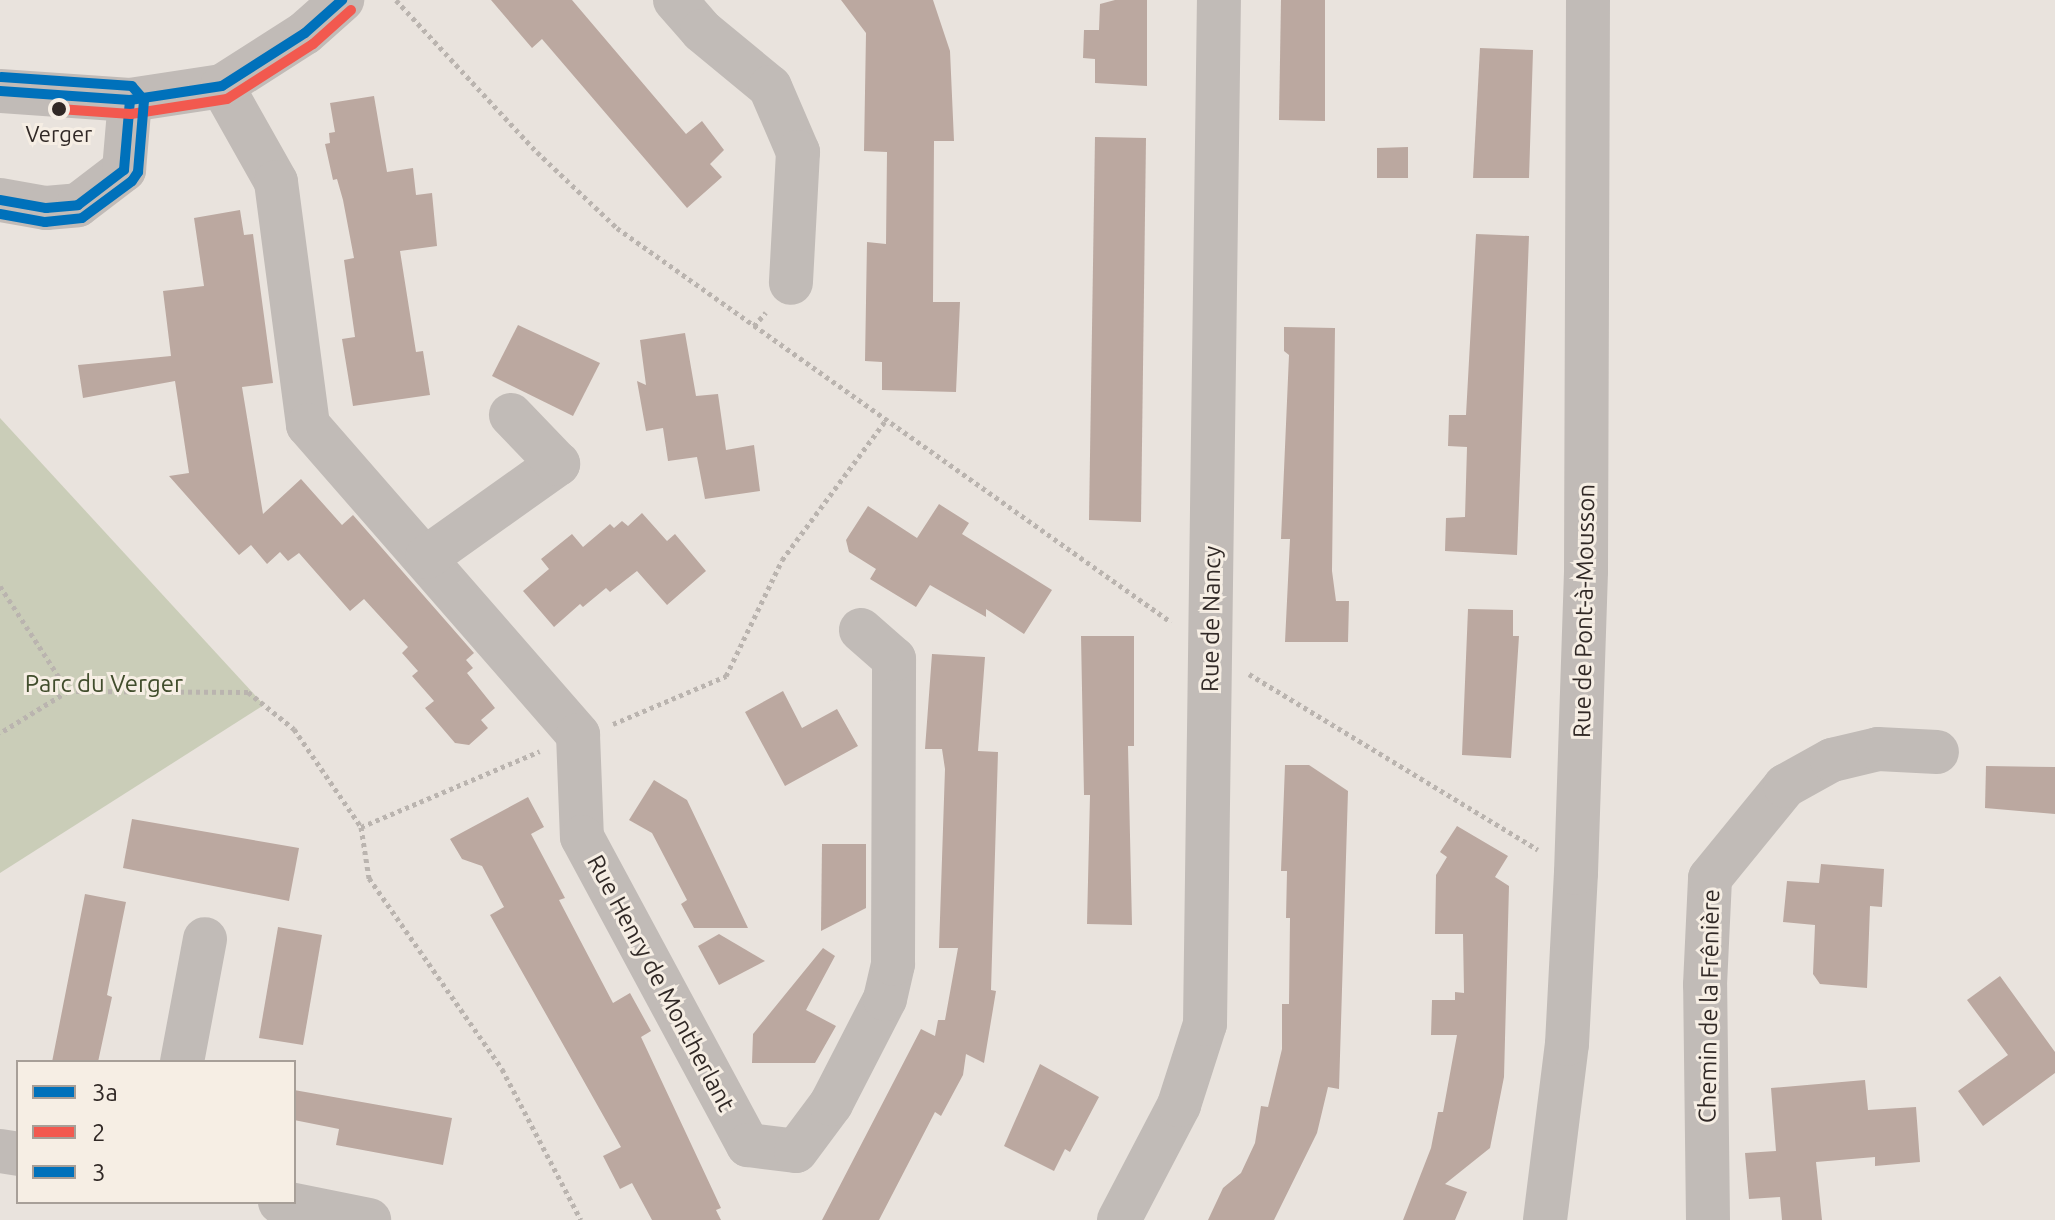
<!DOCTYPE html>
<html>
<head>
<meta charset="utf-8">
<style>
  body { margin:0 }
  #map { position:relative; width:2055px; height:1220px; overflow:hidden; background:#e9e3dd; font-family:Ubuntu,sans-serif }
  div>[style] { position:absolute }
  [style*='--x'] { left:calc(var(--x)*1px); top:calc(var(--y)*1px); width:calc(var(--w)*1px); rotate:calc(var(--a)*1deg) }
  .green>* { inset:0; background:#cacdb8 }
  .building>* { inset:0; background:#bba8a0 }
  .path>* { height:5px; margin-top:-2.5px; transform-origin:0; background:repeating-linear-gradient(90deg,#bab4af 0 4px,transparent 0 8px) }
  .minor>* { height:44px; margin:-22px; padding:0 22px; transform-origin:22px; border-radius:22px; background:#c1bbb7 }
  .bus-1>* { height:10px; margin:-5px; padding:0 5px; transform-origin:5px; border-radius:5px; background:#0071bb }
  .bus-2>* { height:10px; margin:-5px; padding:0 5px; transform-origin:5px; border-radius:5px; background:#f2594f }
  .bus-3>* { height:10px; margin:-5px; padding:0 5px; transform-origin:5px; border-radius:5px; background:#0071bb }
  .dots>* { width:22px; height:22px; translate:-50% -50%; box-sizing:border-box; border:4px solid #f6eee4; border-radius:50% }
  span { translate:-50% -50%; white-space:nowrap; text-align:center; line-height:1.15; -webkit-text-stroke:6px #f6eee4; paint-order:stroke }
  .bus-label { font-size:22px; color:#312926 }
  .street-label { font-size:24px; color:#312926 }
  .park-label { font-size:24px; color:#414d2c }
  .legend { position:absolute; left:16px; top:1060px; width:280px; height:144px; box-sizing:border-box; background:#f6eee4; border:2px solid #a79f98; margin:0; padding:10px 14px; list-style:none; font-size:24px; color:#312926 }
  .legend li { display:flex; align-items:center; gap:16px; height:40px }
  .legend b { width:40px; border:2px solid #a79f98 }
</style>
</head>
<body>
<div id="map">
  <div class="green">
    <i style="clip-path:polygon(0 418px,264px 705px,0 873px)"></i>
  </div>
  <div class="building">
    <i style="clip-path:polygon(491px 0,572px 0,686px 134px,702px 121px,724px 150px,710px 164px,722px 177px,687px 208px,542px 39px,532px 48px)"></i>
    <i style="clip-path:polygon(841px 0,933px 0,950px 51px,954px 141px,934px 141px,933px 302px,960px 302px,956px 392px,882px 390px,882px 362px,865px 361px,867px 242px,886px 244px,887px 152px,864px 151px,866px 33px)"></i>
    <i style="clip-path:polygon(1115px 0,1147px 0,1147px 86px,1095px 83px,1095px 59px,1083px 58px,1084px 30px,1099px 30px,1100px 4px)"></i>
    <i style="clip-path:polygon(1281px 0,1325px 0,1325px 121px,1279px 120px)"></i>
    <i style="clip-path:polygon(1480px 48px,1533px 50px,1529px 178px,1473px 178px)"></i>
    <i style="clip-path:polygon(374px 96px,387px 172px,413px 168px,416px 195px,432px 193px,437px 246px,400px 251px,416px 352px,423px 351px,430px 395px,353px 406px,342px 339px,355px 337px,344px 260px,354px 258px,343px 200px,337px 179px,333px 180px,325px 144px,330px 143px,329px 133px,335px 132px,330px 103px)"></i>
    <i style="clip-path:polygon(1095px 137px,1146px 138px,1141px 522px,1089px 520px)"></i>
    <i style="clip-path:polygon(1408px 147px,1408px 178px,1377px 178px,1377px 148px)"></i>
    <i style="clip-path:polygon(240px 210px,244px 235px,253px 234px,273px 383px,242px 387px,263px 514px,301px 479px,342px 525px,353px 515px,474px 653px,466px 660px,473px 668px,467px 673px,495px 708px,481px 720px,488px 728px,469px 745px,455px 743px,425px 708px,434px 701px,412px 676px,418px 671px,402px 653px,408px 647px,364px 599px,350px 611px,299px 553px,288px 561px,280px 552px,267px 564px,251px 545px,239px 555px,169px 476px,189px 473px,175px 381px,83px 398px,78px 365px,171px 356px,163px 291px,204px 286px,194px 218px)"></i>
    <i style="clip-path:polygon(1476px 234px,1529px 236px,1517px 555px,1445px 551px,1446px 518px,1465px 517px,1467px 447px,1448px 446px,1449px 415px,1466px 415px)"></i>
    <i style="clip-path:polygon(518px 325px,600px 363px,573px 416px,492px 376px)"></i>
    <i style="clip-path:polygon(1284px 327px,1335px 328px,1332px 571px,1336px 601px,1349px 601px,1348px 642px,1285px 642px,1290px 539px,1281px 539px,1289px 355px,1284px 351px)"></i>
    <i style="clip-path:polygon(685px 333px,696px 396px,718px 394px,726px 450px,754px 445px,760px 491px,705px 499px,697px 457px,668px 461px,663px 428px,646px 431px,637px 381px,646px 385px,640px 340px)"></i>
    <i style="clip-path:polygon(939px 504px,969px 523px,962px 534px,1052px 590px,1024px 634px,986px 609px,986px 617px,930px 585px,916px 607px,870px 579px,876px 569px,849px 552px,846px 540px,868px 506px,917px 538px)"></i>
    <i style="clip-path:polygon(642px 513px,667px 541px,675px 534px,706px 571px,667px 605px,637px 571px,610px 592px,606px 588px,583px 607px,580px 604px,554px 627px,523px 591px,549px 569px,541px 559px,572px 534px,583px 547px,610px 524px,614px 528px,622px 521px,628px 526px)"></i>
    <i style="clip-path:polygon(1468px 609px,1513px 610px,1513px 636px,1519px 636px,1511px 758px,1462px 755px)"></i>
    <i style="clip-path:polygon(1081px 636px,1134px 636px,1134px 746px,1128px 746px,1132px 925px,1087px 924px,1090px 795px,1084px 795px)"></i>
    <i style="clip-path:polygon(932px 654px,985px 657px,978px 751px,998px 752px,991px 990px,996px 991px,984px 1063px,966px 1054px,963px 1075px,941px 1116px,935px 1112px,879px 1220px,822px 1220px,921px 1029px,935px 1036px,938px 1020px,945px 1020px,958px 948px,939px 948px,945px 769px,942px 749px,925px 749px)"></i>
    <i style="clip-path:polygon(783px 691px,802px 728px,837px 709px,858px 746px,785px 786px,745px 712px)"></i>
    <i style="clip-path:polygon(1285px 765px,1309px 765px,1348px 791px,1339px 1089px,1328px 1087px,1317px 1133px,1274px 1220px,1208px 1220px,1223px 1188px,1241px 1173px,1255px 1143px,1261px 1106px,1268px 1107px,1282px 1049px,1282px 1004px,1289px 1004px,1290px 918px,1286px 918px,1287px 871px,1281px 871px)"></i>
    <i style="clip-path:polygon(1986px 766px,2055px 767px,2055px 814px,1985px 808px)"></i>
    <i style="clip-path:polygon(654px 780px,687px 800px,748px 928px,694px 928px,681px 904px,687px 900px,652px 833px,629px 820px)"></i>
    <i style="clip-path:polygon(528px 797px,544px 827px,531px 834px,565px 898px,559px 900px,613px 1003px,630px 993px,651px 1031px,641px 1037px,721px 1208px,716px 1210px,721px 1220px,652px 1220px,632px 1183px,620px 1189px,603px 1156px,621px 1147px,490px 915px,504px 907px,482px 866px,462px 859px,450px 839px)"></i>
    <i style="clip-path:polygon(132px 819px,299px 848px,289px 901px,123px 868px)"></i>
    <i style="clip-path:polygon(1457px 826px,1508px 856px,1495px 877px,1509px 886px,1504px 1077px,1490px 1148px,1445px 1184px,1467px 1192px,1455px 1220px,1403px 1220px,1431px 1148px,1438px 1112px,1443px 1112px,1457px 1035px,1431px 1035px,1432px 1000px,1455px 1000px,1455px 992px,1464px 993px,1463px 934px,1435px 934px,1436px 875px,1447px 857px,1440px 852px)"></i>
    <i style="clip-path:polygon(822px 844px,866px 844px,866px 908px,821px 931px)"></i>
    <i style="clip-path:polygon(1821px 864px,1884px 869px,1882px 907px,1870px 906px,1867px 988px,1820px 984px,1813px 974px,1815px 925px,1783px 922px,1787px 881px,1819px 883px)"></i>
    <i style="clip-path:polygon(85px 894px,126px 902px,107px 995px,112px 997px,98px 1062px,52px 1062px)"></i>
    <i style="clip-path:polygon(278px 927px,322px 935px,303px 1045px,259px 1038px)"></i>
    <i style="clip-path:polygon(719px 934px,765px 961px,719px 985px,698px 946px)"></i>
    <i style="clip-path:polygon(823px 948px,835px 956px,806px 1010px,836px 1026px,815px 1063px,752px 1063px,753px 1034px)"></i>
    <i style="clip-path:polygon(2000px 976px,2055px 1052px,2055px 1073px,1983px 1126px,1958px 1091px,2008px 1055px,1967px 1000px)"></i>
    <i style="clip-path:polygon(1040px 1064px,1099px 1097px,1070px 1152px,1065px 1149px,1054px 1171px,1004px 1146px)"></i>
    <i style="clip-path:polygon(1865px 1080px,1868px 1110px,1916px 1107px,1920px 1162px,1875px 1166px,1875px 1157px,1816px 1162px,1822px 1220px,1782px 1220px,1780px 1197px,1749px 1199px,1745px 1153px,1776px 1151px,1771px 1088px)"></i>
    <i style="clip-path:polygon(294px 1090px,452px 1118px,443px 1165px,336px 1145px,339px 1129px,294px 1120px)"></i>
  </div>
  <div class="path">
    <i style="--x:396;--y:0;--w:207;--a:47.2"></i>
    <i style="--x:537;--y:152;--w:110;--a:43.5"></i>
    <i style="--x:617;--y:228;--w:680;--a:35.42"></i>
    <i style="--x:754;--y:326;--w:18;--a:-49"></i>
    <i style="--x:0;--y:586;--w:125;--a:57.1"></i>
    <i style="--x:68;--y:691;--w:80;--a:148.3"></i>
    <i style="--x:1249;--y:674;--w:338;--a:31.3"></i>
    <i style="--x:68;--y:691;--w:180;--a:0.3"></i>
    <i style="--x:248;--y:692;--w:59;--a:38.8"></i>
    <i style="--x:294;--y:729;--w:119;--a:55.6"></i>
    <i style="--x:361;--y:827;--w:52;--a:81.1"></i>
    <i style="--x:369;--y:878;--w:233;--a:55.1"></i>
    <i style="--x:502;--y:1069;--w:170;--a:62.4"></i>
    <i style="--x:613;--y:724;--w:123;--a:-23"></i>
    <i style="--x:726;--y:676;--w:129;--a:-64.2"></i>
    <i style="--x:782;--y:560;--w:174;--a:-53.4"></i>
    <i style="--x:361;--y:827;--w:194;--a:-23"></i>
  </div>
  <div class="minor">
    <i style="--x:675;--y:0;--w:41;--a:48.9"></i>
    <i style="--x:702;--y:31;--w:88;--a:39.5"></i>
    <i style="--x:770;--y:87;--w:71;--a:66.7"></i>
    <i style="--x:798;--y:152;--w:131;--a:93.1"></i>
    <i style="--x:222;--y:86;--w:110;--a:60.6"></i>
    <i style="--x:276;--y:182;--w:245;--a:82.5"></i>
    <i style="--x:308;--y:425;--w:411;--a:48.9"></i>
    <i style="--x:578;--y:735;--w:102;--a:87.8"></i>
    <i style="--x:582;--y:837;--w:350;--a:61.7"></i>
    <i style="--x:748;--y:1145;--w:48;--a:7.1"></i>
    <i style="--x:796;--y:1151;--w:59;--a:-53.3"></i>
    <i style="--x:831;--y:1104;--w:118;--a:-62.8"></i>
    <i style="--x:885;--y:999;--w:36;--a:-77"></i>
    <i style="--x:893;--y:964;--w:305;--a:-89.8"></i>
    <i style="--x:894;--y:659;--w:44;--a:-138.7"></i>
    <i style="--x:0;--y:91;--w:130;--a:4"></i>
    <i style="--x:130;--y:100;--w:93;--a:-8.7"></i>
    <i style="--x:222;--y:86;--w:98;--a:-32.6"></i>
    <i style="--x:305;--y:33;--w:50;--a:-41.7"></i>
    <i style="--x:0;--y:200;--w:47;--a:9.9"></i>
    <i style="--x:46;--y:208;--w:32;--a:-5"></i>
    <i style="--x:78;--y:205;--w:58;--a:-37.3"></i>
    <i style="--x:124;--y:170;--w:70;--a:-85.1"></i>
    <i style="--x:427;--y:557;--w:161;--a:-35.4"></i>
    <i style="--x:558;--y:464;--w:68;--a:-133.8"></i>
    <i style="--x:182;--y:1062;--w:125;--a:-79.4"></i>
    <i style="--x:0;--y:1151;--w:18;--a:9"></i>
    <i style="--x:280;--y:1202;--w:91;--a:11.4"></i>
    <i style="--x:1119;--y:1220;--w:130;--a:-62.4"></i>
    <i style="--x:1179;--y:1105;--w:85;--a:-72.2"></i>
    <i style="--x:1205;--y:1024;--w:1024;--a:-89.22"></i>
    <i style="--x:1545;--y:1220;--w:177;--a:-82.9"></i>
    <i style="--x:1567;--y:1044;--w:171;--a:-87"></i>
    <i style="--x:1576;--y:873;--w:302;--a:-88.1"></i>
    <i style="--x:1586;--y:571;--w:571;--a:-89.8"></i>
    <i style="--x:1708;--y:1220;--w:235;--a:-90.7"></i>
    <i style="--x:1705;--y:985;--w:107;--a:-87.3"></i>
    <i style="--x:1710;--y:878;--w:119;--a:-50.8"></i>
    <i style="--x:1785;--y:786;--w:54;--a:-29"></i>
    <i style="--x:1832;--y:760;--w:47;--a:-13.4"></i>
    <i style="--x:1878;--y:749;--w:59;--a:2.9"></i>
  </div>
  <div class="bus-1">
    <i style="--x:0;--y:91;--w:130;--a:4"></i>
    <i style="--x:130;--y:100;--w:93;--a:-8.7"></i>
    <i style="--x:222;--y:86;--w:98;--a:-32.6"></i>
    <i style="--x:305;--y:33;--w:50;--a:-41.7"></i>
    <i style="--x:0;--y:200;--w:47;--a:9.9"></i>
    <i style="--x:46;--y:208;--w:32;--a:-5"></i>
    <i style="--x:78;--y:205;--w:58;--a:-37.3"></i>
    <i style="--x:124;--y:170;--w:70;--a:-85.1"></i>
  </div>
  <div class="bus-2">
    <i style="--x:59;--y:109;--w:72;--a:4"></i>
    <i style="--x:131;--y:114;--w:97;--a:-8.9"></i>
    <i style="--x:227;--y:99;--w:102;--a:-32.6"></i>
    <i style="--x:313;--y:44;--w:51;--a:-41.8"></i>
  </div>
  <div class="bus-3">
    <i style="--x:0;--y:214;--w:46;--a:10.1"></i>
    <i style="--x:45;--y:222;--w:37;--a:-6"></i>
    <i style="--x:82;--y:218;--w:62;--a:-36.5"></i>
    <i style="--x:132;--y:181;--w:11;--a:-56"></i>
    <i style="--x:138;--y:172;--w:72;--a:-85.2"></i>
    <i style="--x:144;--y:100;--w:18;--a:-131"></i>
    <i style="--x:132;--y:86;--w:131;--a:-176.1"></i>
  </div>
  <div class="dots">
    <i style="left:59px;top:109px;background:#312926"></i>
  </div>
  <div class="bus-label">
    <span style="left:59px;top:134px">Verger</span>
  </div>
  <div class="street-label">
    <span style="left:1584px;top:611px;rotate:-89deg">Rue de Pont-à-Mousson</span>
    <span style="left:1211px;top:619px;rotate:-89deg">Rue de Nancy</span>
    <span style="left:661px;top:983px;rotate:62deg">Rue Henry de Montherlant</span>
    <span style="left:1709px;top:1006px;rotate:-89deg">Chemin de la Frênière</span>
  </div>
  <div class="park-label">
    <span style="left:104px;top:684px">Parc du Verger</span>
  </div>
  <ul class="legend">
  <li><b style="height:10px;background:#0071bb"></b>3a</li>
  <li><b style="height:10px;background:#f2594f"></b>2</li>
  <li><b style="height:10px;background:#0071bb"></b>3</li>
  </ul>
</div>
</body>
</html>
